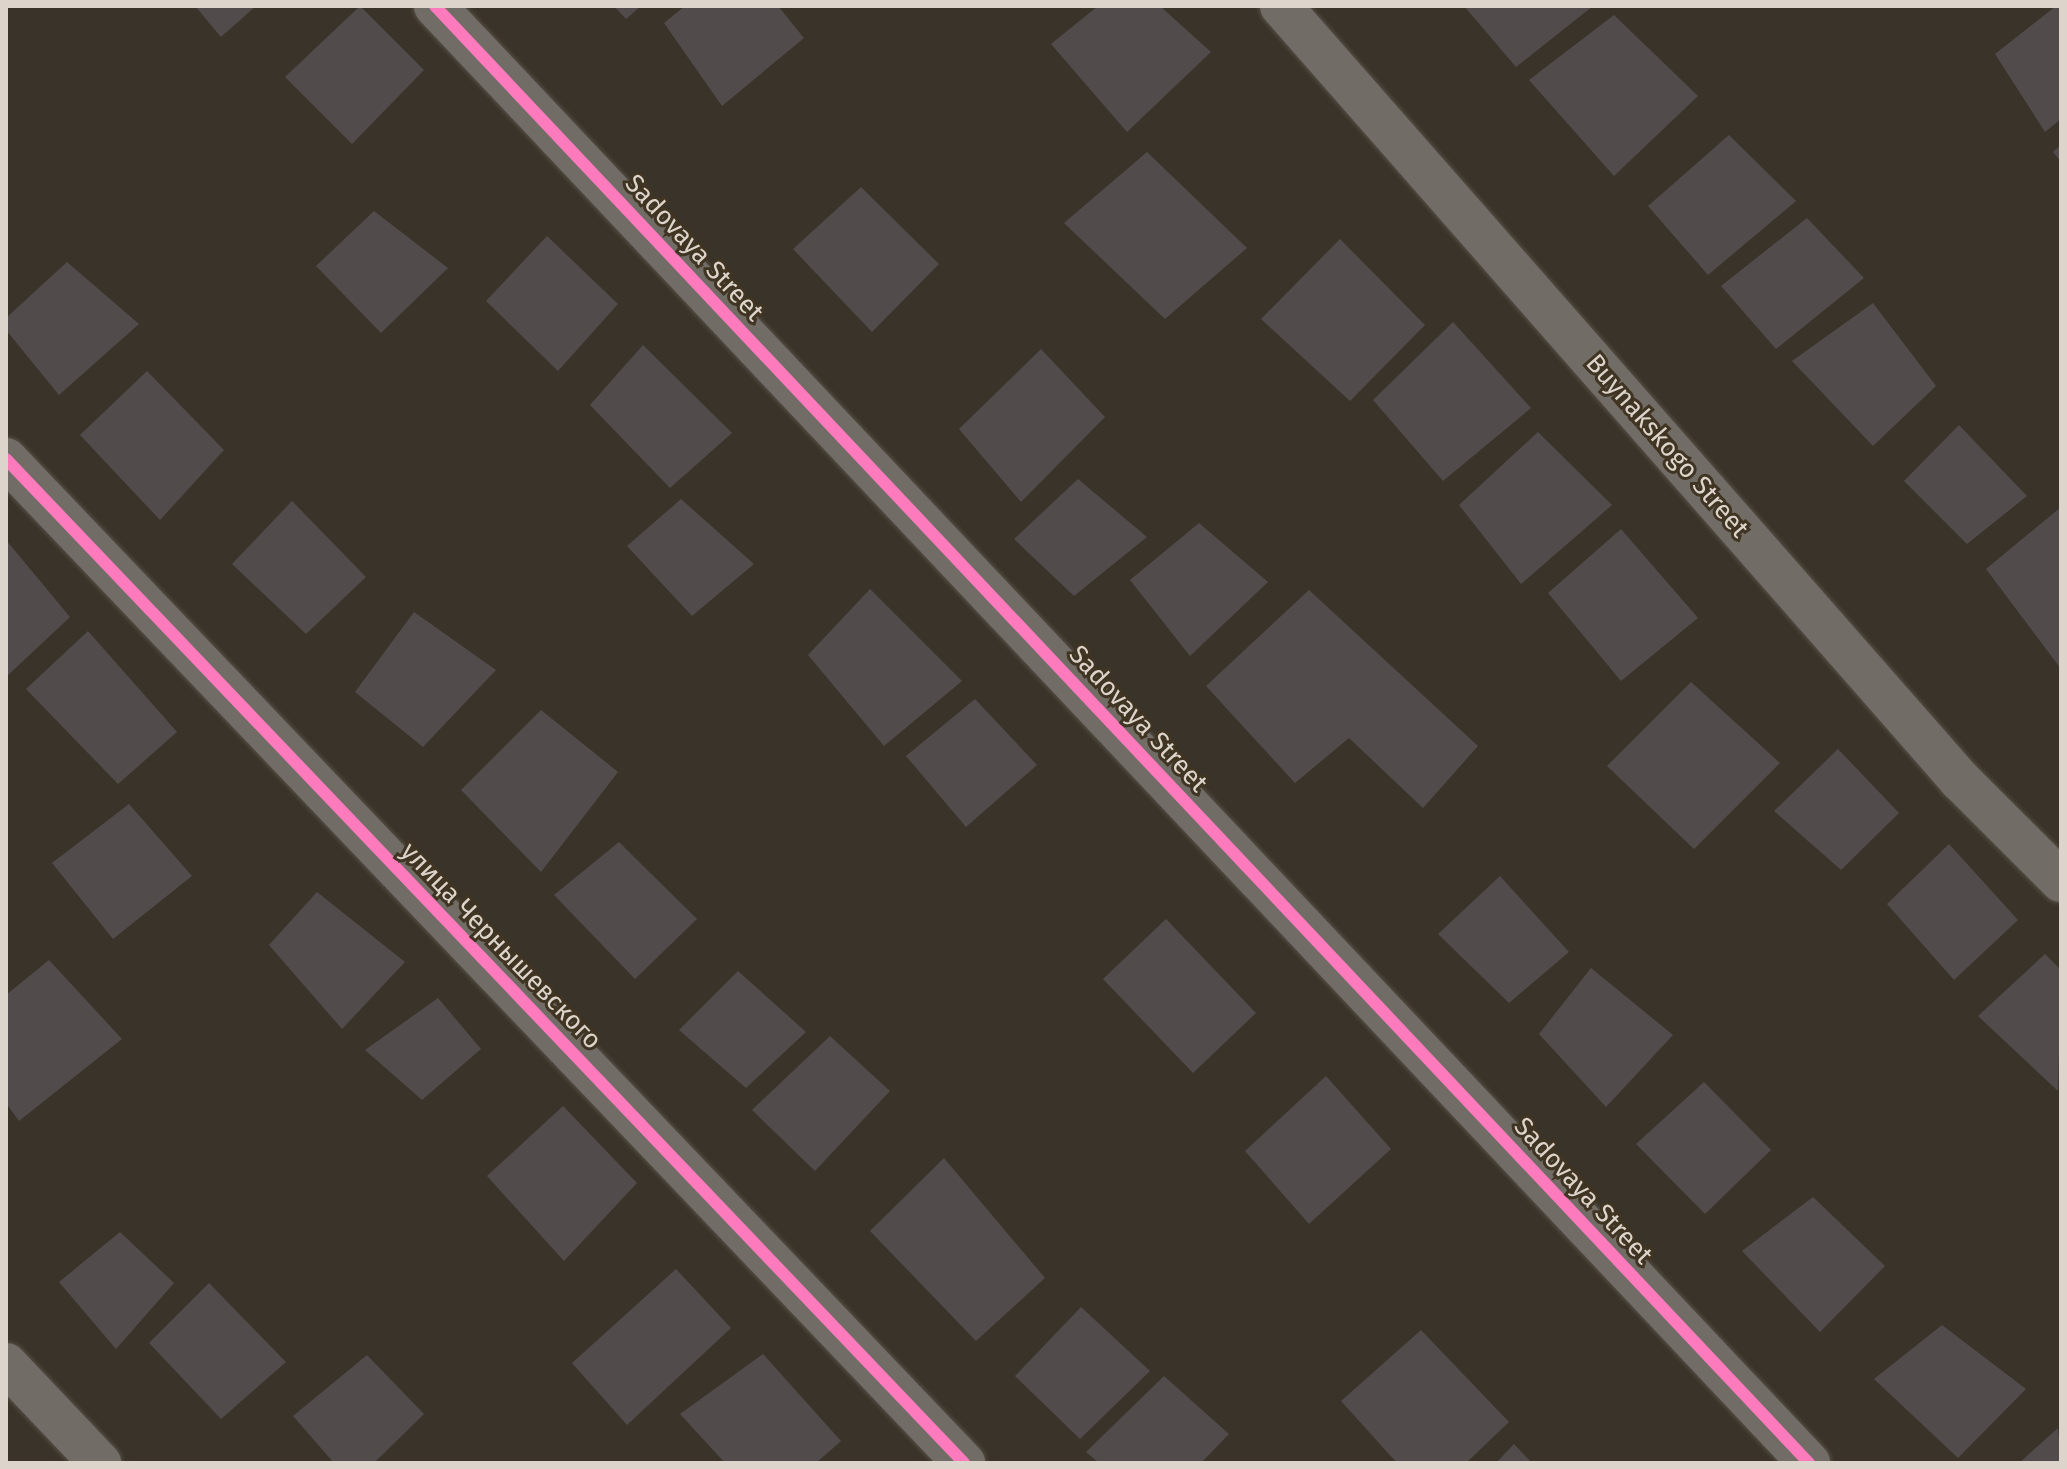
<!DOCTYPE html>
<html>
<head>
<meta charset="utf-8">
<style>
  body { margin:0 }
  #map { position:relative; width:2067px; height:1469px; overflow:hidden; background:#3a3329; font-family:"Fira Sans",sans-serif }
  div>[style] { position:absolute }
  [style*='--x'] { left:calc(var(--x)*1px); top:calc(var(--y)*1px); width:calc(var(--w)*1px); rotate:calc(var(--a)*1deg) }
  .building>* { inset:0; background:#514c4b }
  .roads { filter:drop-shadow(0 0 2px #554f47) drop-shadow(0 0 2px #554f47) }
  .street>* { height:42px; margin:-21px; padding:0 21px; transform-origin:21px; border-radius:21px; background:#716c65 }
  .cycleway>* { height:12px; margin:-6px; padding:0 6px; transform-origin:6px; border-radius:6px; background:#fd7abc }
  span { translate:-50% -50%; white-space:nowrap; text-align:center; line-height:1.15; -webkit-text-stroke:6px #403423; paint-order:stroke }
  .street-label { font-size:26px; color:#ddd5cb }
  .frame { position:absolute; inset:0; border:8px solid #ddd5cb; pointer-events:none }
</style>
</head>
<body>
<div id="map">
  <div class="building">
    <i style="clip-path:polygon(195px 6px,256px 6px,221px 37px)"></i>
    <i style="clip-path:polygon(360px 6px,424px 70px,352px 144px,285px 77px)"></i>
    <i style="clip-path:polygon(614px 6px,641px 6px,626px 19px)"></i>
    <i style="clip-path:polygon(685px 6px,778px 6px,804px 38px,722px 106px,664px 23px)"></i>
    <i style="clip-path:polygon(1098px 6px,1160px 6px,1211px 52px,1127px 132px,1051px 44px)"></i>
    <i style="clip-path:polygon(1464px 6px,1593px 6px,1516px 67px)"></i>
    <i style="clip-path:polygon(2056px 6px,2061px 6px,2061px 119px,2045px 132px,1995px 54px)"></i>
    <i style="clip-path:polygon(1614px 15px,1698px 96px,1614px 176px,1529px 80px)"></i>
    <i style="clip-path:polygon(1729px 135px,1796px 201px,1708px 275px,1648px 206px)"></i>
    <i style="clip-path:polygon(2061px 145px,2061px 162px,2053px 152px)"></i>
    <i style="clip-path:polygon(1147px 152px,1247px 248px,1165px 319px,1064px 223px)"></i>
    <i style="clip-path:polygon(861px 187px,939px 264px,872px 332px,793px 249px)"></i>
    <i style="clip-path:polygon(374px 211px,448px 268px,381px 333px,316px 266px)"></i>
    <i style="clip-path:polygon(1807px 218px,1864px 278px,1776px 349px,1721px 286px)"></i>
    <i style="clip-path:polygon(547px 236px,618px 304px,558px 371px,486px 301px)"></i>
    <i style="clip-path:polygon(1340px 239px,1425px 325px,1350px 401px,1261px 319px)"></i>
    <i style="clip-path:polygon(67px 262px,139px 324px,59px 395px,6px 330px,6px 318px)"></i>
    <i style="clip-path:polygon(1873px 303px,1936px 386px,1873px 446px,1792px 361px)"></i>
    <i style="clip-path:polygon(1453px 322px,1531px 408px,1443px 481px,1373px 400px)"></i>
    <i style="clip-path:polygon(643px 345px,732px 433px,670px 488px,590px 405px)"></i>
    <i style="clip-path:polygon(1041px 349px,1105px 417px,1021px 502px,959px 429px)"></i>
    <i style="clip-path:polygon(147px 371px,224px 450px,160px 520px,80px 435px)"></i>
    <i style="clip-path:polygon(1959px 425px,2027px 496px,1967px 544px,1904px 481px)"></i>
    <i style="clip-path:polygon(1538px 432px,1612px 505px,1521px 584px,1459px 505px)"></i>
    <i style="clip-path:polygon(1078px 479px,1147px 537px,1074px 596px,1014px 539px)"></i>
    <i style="clip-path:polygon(681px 499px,754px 564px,692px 616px,627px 546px)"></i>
    <i style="clip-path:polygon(292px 501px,366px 577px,306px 634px,232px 564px)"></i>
    <i style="clip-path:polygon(2061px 507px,2061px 669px,1986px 569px)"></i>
    <i style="clip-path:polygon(1199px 523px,1268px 582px,1190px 656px,1130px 580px)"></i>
    <i style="clip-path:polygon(1621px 529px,1698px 618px,1621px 681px,1548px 593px)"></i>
    <i style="clip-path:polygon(6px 540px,70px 617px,6px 677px)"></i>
    <i style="clip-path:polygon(870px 589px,962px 681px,884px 746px,808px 655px)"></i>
    <i style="clip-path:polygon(1309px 590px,1478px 746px,1423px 808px,1349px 738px,1295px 783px,1206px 686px)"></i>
    <i style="clip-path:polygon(414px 612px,496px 670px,423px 747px,355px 692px)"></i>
    <i style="clip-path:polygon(88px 631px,177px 732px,118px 784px,26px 689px)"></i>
    <i style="clip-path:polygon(1691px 682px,1780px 763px,1694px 849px,1607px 766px)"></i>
    <i style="clip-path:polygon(975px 699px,1037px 765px,966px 827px,906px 756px)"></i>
    <i style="clip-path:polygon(541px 710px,618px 772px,541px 872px,461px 790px)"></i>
    <i style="clip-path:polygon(1838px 749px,1899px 813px,1841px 870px,1774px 811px)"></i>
    <i style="clip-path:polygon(129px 804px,192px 876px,113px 939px,52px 863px)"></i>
    <i style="clip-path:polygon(619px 842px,697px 919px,635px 979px,554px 895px)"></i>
    <i style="clip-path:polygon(1949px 844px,2018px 920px,1954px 980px,1887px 904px)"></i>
    <i style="clip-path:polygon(1500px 876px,1569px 952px,1509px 1003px,1438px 934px)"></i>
    <i style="clip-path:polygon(317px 892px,405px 962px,342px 1029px,269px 945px)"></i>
    <i style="clip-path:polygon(1166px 919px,1256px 1013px,1193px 1073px,1103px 979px)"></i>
    <i style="clip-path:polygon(2045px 954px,2061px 970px,2058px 1091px,1978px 1016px)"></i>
    <i style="clip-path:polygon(49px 960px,122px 1039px,19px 1121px,6px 1103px,6px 995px)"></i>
    <i style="clip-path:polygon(1591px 968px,1673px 1035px,1606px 1107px,1539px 1034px)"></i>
    <i style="clip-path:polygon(738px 971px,806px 1032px,746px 1088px,679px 1030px)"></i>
    <i style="clip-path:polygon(438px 998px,481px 1049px,422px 1100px,365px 1050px)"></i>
    <i style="clip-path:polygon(830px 1036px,890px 1091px,815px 1171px,752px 1110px)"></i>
    <i style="clip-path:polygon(1326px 1076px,1391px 1149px,1309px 1224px,1245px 1151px)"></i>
    <i style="clip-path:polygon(1704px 1082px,1771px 1150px,1705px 1214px,1636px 1144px)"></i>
    <i style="clip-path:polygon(563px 1106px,637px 1183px,564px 1261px,487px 1176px)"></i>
    <i style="clip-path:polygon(944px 1158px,1045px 1278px,976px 1341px,870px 1231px)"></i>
    <i style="clip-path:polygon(1813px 1197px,1885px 1266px,1820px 1332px,1742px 1251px)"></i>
    <i style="clip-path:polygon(120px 1232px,174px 1283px,116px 1349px,59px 1282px)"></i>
    <i style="clip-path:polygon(676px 1269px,731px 1328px,627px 1425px,572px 1363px)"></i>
    <i style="clip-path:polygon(209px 1283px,286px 1362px,221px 1419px,149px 1343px)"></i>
    <i style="clip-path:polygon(1081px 1307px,1150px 1371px,1080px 1439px,1015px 1376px)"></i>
    <i style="clip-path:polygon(1942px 1325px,2026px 1389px,1958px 1458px,1874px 1379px)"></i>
    <i style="clip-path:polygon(1421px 1330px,1509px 1422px,1466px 1463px,1397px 1463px,1341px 1401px)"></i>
    <i style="clip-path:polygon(763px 1354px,841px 1441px,816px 1463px,725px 1463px,680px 1414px)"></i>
    <i style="clip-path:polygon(367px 1355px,424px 1414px,374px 1463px,334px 1463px,293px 1416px)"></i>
    <i style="clip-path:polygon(1164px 1376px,1229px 1434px,1201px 1463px,1099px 1463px,1086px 1452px)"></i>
    <i style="clip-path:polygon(2058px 1428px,2061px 1463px,2019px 1463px)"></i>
    <i style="clip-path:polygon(1514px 1444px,1532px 1463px,1496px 1463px)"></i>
  </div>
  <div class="roads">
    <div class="street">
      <i style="--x:435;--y:6;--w:2003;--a:46.68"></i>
      <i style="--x:1281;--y:6;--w:1030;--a:48.74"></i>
      <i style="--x:1960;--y:780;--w:143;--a:45"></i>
      <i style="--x:6;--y:459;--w:1388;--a:46.34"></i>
      <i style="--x:6;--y:1364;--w:137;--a:46.5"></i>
    </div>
  </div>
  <div class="cycleway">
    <i style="--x:435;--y:6;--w:2003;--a:46.68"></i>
    <i style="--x:6;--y:459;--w:1388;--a:46.34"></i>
  </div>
  <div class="street-label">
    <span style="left:694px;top:248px;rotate:47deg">Sadovaya Street</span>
    <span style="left:1667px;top:446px;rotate:49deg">Buynakskogo Street</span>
    <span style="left:1138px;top:719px;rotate:47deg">Sadovaya Street</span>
    <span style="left:501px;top:946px;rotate:46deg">улица Чернышевского</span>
    <span style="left:1583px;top:1191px;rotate:47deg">Sadovaya Street</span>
  </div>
  <div class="frame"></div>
</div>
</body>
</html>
